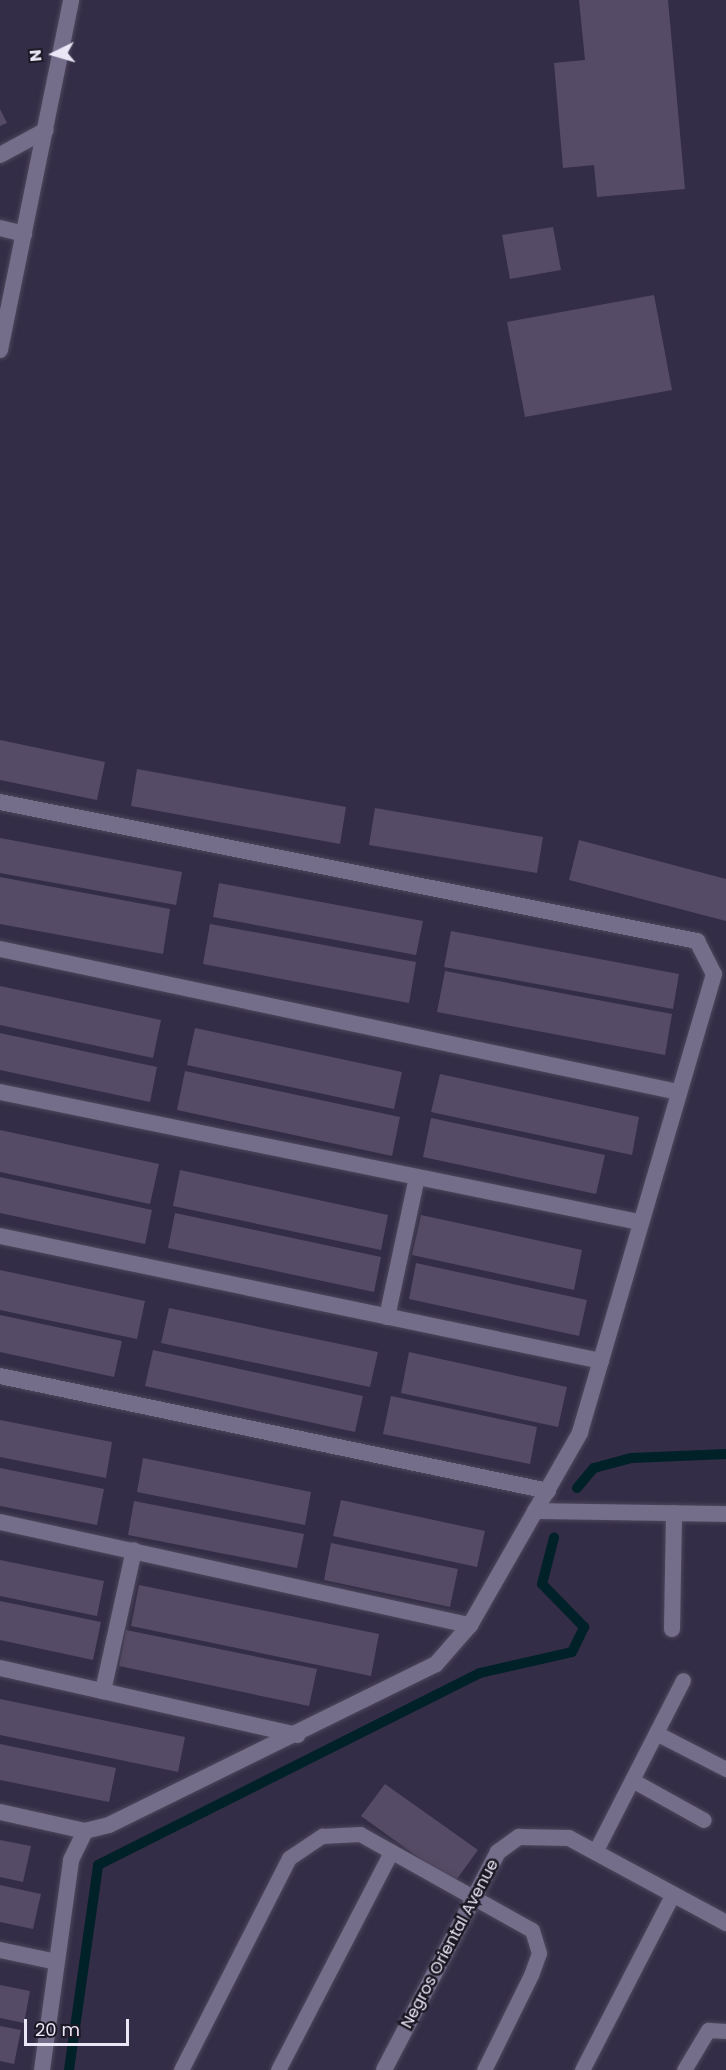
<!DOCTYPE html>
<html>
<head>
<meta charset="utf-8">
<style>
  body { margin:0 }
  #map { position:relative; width:726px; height:2070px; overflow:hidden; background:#342d47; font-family:Poppins,sans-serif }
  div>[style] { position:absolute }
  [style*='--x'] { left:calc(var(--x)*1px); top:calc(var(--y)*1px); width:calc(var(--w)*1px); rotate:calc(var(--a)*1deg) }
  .stream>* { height:10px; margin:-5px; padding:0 5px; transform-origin:5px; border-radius:5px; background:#002128 }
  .building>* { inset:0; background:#564b66 }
  .roads { filter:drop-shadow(0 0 2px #4d475c) drop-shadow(0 0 2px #4d475c) }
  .service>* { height:15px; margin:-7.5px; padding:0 7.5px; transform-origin:7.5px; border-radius:7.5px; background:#756e8b }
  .minor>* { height:16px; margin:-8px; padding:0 8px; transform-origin:8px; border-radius:8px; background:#756e8b }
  span { translate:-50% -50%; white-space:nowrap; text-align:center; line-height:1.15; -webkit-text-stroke:5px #1b1823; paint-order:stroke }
  .street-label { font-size:16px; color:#eae6f6 }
  .north { position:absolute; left:24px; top:24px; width:60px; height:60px; -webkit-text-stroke:4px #1b1823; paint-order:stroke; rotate:265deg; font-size:16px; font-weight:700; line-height:24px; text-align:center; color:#eae6f6 }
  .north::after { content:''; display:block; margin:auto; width:21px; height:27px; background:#eae6f6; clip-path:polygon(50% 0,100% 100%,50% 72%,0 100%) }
  .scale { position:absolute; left:24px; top:2019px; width:105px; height:27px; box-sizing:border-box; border:3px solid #eae6f6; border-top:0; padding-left:8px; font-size:18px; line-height:21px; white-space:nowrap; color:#eae6f6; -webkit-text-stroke:4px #1b1823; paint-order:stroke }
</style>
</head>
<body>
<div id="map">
  <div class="stream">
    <i style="--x:577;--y:1488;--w:26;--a:-50"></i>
    <i style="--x:594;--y:1468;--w:39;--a:-15"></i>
    <i style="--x:632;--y:1458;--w:94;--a:-2.4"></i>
    <i style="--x:69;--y:2070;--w:207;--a:-81.9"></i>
    <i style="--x:98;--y:1865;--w:428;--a:-26.7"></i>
    <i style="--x:480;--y:1673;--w:94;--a:-12.9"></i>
    <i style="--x:572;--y:1652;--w:28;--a:-64"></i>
    <i style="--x:584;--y:1627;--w:60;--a:-134.3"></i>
    <i style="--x:542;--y:1584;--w:48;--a:-75.4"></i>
  </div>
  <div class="building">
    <i style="clip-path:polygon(579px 0,668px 0,685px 189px,597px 197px,594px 165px,563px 168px,554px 63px,585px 60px)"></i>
    <i style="clip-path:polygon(0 109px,7px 123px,0 126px)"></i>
    <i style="clip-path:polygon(553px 227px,561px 270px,510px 279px,502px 235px)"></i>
    <i style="clip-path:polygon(654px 295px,672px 390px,525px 417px,507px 322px)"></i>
    <i style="clip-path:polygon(0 740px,105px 762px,97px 800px,0 780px)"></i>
    <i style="clip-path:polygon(137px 769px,346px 807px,340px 844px,131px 806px)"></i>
    <i style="clip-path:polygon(375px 808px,543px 837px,537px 873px,369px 845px)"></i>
    <i style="clip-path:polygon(0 838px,182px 872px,176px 905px,0 873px)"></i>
    <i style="clip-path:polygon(579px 840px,726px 879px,726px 921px,569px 880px)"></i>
    <i style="clip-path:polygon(0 877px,170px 909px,163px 954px,0 924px)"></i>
    <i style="clip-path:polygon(219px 883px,423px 921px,416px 955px,213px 917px)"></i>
    <i style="clip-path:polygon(210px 924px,416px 962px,409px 1003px,203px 964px)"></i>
    <i style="clip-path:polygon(451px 931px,679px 974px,673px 1009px,444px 967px)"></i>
    <i style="clip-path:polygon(445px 971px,672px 1014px,665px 1055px,437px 1012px)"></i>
    <i style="clip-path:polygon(0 986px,161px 1020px,153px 1058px,0 1025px)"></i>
    <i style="clip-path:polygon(195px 1028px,402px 1072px,394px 1109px,187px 1065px)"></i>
    <i style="clip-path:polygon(0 1033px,157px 1067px,150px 1102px,0 1070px)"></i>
    <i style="clip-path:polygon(185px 1071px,400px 1117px,392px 1156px,177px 1110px)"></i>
    <i style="clip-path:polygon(440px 1074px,639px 1117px,632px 1155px,431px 1112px)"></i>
    <i style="clip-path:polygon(431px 1118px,605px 1155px,596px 1194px,423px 1157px)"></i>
    <i style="clip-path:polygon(0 1130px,159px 1164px,150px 1204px,0 1172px)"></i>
    <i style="clip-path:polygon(180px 1170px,388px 1215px,381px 1250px,173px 1206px)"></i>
    <i style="clip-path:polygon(0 1177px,152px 1210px,145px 1244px,0 1213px)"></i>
    <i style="clip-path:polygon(175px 1213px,381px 1257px,374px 1292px,168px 1248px)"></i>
    <i style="clip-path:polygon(421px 1215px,582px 1250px,574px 1290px,412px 1255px)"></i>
    <i style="clip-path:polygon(416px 1263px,587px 1300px,579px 1336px,409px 1299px)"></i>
    <i style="clip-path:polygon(0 1270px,145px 1301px,137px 1339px,0 1310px)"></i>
    <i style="clip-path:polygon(169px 1308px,378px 1352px,370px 1387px,161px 1343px)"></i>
    <i style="clip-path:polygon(0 1315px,122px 1341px,114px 1377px,0 1352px)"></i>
    <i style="clip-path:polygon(153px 1350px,363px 1396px,355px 1432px,145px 1386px)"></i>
    <i style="clip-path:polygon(409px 1352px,567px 1387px,558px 1427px,401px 1393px)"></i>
    <i style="clip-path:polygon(391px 1396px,537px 1427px,530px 1464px,383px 1434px)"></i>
    <i style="clip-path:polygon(0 1420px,112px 1442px,106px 1478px,0 1457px)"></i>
    <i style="clip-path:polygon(143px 1458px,311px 1492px,305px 1525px,137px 1492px)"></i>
    <i style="clip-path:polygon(0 1468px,104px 1489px,97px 1525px,0 1506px)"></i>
    <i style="clip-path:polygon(341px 1500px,485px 1531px,477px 1567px,333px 1536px)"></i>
    <i style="clip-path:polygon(134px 1501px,304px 1534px,297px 1568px,128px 1535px)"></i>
    <i style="clip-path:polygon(331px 1543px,458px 1569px,450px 1607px,324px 1580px)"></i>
    <i style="clip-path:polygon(0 1560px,104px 1581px,97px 1616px,0 1596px)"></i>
    <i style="clip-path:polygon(139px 1585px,379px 1634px,371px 1676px,131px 1626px)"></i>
    <i style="clip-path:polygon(0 1601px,101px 1622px,93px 1660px,0 1640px)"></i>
    <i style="clip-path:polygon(126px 1630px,317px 1669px,309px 1706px,119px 1666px)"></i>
    <i style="clip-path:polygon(0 1699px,185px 1737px,178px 1772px,0 1735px)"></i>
    <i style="clip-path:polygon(0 1744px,116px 1768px,109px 1802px,0 1780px)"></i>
    <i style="clip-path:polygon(385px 1784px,478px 1850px,454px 1883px,361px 1816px)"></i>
    <i style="clip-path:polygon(0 1840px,31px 1846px,23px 1882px,0 1877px)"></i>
    <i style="clip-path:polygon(0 1885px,41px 1894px,33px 1929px,0 1922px)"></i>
    <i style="clip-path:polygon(0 1985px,30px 1991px,24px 2023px,0 2018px)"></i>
    <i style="clip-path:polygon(0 2026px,21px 2030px,14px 2064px,0 2061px)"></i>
  </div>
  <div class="roads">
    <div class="service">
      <i style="--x:656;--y:1733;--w:79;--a:27.2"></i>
      <i style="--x:632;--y:1780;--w:82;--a:29.1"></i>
      <i style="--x:595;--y:1852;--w:193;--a:-62.9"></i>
      <i style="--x:181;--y:2070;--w:238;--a:-63"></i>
      <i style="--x:289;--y:1858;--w:40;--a:-34"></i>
      <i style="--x:322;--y:1836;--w:38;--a:-3"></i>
      <i style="--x:360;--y:1834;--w:197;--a:29.2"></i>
      <i style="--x:532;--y:1930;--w:24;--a:73"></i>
      <i style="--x:539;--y:1953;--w:23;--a:110"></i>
      <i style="--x:531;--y:1975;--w:106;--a:116.3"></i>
      <i style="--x:278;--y:2070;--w:246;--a:-62.6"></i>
      <i style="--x:582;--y:2070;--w:198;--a:-62.7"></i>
      <i style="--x:684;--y:2070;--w:47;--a:-59"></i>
      <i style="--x:708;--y:2030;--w:18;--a:3"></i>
    </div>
    <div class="minor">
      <i style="--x:0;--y:155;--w:52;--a:-28.5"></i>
      <i style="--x:0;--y:228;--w:25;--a:14"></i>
      <i style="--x:0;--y:350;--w:357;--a:-78.5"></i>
      <i style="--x:0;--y:802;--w:711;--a:11.28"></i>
      <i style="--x:697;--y:941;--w:37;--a:63"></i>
      <i style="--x:714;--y:974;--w:478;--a:106.3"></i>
      <i style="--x:580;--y:1433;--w:221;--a:119.8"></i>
      <i style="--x:470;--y:1625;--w:52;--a:131.1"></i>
      <i style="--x:436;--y:1664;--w:364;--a:153.8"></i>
      <i style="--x:109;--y:1825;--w:25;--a:166"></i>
      <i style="--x:85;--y:1831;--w:87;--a:-167.4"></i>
      <i style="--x:0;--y:949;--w:693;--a:11.91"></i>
      <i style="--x:0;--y:1092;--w:652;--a:11.5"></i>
      <i style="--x:0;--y:1236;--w:614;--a:11.75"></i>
      <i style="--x:387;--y:1317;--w:143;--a:-77.9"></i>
      <i style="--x:0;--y:1376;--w:560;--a:11.85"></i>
      <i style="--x:535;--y:1511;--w:191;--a:0.9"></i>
      <i style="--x:0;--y:1522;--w:481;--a:12.4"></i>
      <i style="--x:672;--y:1629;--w:116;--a:-89"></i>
      <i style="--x:0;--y:1668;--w:305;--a:12.7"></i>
      <i style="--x:103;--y:1691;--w:144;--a:-77.6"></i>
      <i style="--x:0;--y:1950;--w:58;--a:11.9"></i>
      <i style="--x:42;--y:2070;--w:212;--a:-82.1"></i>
      <i style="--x:71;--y:1860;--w:32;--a:-64"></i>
      <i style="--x:384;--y:2070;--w:246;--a:-62.4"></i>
      <i style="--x:498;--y:1852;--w:26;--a:-36"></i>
      <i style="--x:519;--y:1837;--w:50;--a:1.1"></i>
      <i style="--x:569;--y:1838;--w:179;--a:28.4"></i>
    </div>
  </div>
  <div class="street-label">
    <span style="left:450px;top:1944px;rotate:-62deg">Negros Oriental Avenue</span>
  </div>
  <div class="north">N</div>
  <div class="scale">20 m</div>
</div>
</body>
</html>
